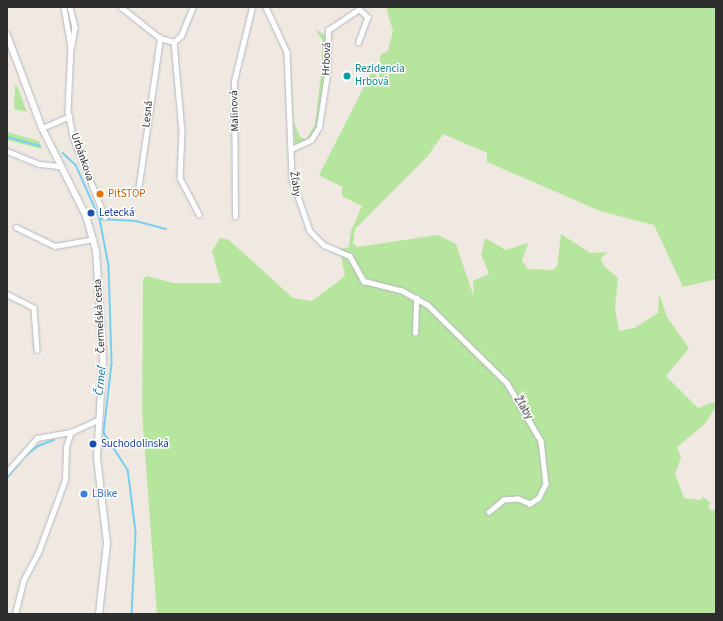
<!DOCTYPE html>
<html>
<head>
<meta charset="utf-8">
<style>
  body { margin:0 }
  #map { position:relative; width:723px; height:621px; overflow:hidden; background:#efe9e1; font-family:"Source Sans 3",sans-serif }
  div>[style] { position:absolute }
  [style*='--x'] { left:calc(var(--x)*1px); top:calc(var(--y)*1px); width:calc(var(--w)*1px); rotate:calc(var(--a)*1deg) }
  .green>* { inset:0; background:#b6e59e }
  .stream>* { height:1.5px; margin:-0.75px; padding:0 0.75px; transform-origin:0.75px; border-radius:0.75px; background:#75cff0 }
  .roads { filter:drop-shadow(0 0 1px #b4b7c1) drop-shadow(0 0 1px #b4b7c1) }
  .minor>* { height:4.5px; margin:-2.25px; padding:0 2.25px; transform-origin:2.25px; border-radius:2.25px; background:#fff }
  .secondary>* { height:6px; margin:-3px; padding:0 3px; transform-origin:3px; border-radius:3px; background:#fff }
  .dots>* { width:11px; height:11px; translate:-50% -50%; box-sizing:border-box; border:2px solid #fff; border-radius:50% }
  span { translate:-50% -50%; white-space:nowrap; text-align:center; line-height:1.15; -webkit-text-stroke:3px #fff; paint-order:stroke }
  .street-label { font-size:11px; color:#2e2e2e }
  .culture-label { font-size:11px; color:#0d838f }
  .left { translate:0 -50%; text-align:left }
  .food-label { font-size:11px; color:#c56008 }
  .transit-label { font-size:11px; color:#164399 }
  .shop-label { font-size:11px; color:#366cbe }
  .water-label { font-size:12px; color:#0d6fa3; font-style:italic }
  .frame { position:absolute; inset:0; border:8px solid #2e2e2e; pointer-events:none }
</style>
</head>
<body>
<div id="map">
  <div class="green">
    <i style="clip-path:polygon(386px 7px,716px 7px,716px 279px,683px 287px,654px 225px,600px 211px,487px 162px,487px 153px,443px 134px,427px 157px,355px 229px,353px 243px,357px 247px,438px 235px,456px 244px,474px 297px,473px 281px,489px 274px,481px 254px,485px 238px,506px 250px,528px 243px,522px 261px,528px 269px,552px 270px,557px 267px,561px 234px,590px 253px,608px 252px,601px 258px,604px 266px,618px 278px,615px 308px,619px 331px,634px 328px,658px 313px,659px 294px,667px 317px,689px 348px,666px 376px,698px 408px,714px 402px,716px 406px,705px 424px,677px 447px,681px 458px,675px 474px,684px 498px,701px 500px,703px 497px,711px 503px,708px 507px,712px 511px,716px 509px,716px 614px,157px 614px,142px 413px,143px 279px,147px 276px,173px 283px,221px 283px,212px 251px,220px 238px,229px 240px,293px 298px,312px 301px,345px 276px,340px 249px,349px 247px,351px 231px,362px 206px,342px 196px,342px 187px,319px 175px,373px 69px,379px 81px,380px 55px,388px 51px,393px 31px)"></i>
    <i style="clip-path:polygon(315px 29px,326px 36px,325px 84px,316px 132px,311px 138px,297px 144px,295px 144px,290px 54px,293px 119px,300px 137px,306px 140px,315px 125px,322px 65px,322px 39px)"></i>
    <i style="clip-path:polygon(15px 85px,17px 86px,27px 112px,14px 109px)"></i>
    <i style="clip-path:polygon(7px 132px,39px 141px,42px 149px,7px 140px)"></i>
  </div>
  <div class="stream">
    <i style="--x:7;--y:137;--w:34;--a:15"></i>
    <i style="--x:63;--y:153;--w:18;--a:43"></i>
    <i style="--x:76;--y:165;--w:59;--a:66"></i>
    <i style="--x:100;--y:219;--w:48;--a:79.2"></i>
    <i style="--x:109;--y:266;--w:98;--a:88.2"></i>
    <i style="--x:112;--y:364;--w:69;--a:96.6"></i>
    <i style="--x:104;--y:433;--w:44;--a:57"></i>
    <i style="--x:128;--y:470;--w:22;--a:82"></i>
    <i style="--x:131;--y:492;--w:41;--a:83"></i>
    <i style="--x:136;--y:533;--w:81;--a:92.8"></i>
    <i style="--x:100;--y:219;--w:36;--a:3"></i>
    <i style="--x:136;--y:221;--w:31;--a:15"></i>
    <i style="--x:7;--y:478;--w:27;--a:-51"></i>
    <i style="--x:24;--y:457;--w:18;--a:-38"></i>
    <i style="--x:38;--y:446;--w:17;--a:-21"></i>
  </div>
  <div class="roads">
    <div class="minor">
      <i style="--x:64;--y:7;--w:41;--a:80.1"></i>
      <i style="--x:71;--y:47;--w:64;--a:92.7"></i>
      <i style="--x:68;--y:111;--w:26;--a:79"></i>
      <i style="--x:73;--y:137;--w:86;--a:68.2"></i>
      <i style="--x:70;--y:7;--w:21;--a:76"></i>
      <i style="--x:75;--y:27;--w:19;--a:99"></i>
      <i style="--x:121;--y:7;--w:50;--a:38.5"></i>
      <i style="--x:160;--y:38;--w:15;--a:16"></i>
      <i style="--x:266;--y:7;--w:50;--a:65"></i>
      <i style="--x:287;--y:52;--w:127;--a:87.7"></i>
      <i style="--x:292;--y:179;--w:55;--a:70.9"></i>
      <i style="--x:310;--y:231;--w:20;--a:45"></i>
      <i style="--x:324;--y:245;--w:28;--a:23"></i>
      <i style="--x:350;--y:256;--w:29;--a:61"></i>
      <i style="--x:364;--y:281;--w:38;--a:14"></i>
      <i style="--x:401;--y:290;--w:31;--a:29"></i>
      <i style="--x:428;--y:305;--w:111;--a:44.6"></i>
      <i style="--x:507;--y:383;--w:67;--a:59.6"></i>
      <i style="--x:541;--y:441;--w:43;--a:83.4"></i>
      <i style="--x:546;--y:484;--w:16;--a:117"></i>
      <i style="--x:539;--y:498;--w:11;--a:146"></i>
      <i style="--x:530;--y:504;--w:13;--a:-157"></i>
      <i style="--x:518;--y:499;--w:14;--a:176"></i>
      <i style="--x:504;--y:500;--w:19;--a:141"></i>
      <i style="--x:174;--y:42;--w:89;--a:84.9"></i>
      <i style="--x:182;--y:131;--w:47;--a:92.4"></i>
      <i style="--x:180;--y:178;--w:41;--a:62.2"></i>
      <i style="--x:174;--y:42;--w:9;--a:-41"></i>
      <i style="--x:181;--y:36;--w:31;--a:-68"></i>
      <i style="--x:42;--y:128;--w:30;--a:-23"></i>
      <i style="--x:291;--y:149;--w:22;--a:-24"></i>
      <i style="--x:311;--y:140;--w:15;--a:-58"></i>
      <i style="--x:319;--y:127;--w:54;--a:-81.4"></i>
      <i style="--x:327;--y:74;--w:44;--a:-88.7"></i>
      <i style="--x:328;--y:30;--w:37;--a:-34"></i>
      <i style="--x:359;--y:9;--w:12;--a:42"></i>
      <i style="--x:368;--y:17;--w:27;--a:110"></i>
      <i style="--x:7;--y:151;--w:35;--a:22"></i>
      <i style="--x:40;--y:164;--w:20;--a:6"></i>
      <i style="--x:138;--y:191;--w:155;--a:-81.8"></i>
      <i style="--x:235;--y:217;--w:136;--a:-90.4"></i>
      <i style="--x:234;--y:81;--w:76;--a:-76.3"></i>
      <i style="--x:16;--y:227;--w:43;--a:26"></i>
      <i style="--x:55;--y:246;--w:39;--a:-10"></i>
      <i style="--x:7;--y:294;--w:30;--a:27"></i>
      <i style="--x:34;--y:308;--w:42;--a:85.9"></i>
      <i style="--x:415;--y:333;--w:35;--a:-88"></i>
      <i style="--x:7;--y:472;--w:45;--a:-48.6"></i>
      <i style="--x:37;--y:438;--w:35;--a:-10"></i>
      <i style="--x:71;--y:432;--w:30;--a:-24"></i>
      <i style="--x:15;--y:614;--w:34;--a:-76"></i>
      <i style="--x:23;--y:581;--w:32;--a:-62"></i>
      <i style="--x:38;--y:553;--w:78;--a:-69.7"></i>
      <i style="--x:65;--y:480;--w:33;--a:-88"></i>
      <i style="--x:66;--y:447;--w:16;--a:-72"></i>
    </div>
    <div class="secondary">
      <i style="--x:7;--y:35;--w:99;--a:69.4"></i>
      <i style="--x:42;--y:128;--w:98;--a:63.4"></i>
      <i style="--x:86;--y:216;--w:36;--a:74"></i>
      <i style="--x:96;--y:251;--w:109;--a:86.3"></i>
      <i style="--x:103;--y:360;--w:98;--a:93.5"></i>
      <i style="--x:97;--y:458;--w:86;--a:83.3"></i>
      <i style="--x:107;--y:543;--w:71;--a:96.4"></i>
    </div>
  </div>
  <div class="dots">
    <i style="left:347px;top:76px;background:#0f9aa8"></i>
    <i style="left:100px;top:194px;background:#e8710a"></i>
    <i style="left:91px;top:213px;background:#1a4fb4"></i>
    <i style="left:93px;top:444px;background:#1a4fb4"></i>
    <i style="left:84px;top:494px;background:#3f7fe0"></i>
  </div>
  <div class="street-label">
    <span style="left:327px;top:59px;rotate:-88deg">Hrbová</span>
    <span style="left:235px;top:111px;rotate:-92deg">Malinová</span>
    <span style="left:148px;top:114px;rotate:-84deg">Lesná</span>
    <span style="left:82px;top:157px;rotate:71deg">Urbánkova</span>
    <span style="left:295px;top:184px;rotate:81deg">Žľaby</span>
    <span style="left:100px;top:316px;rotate:-93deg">Čermeľská cesta</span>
    <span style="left:523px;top:408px;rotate:58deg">Žľaby</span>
  </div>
  <div class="culture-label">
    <span class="left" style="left:355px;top:76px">Rezidencia<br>Hrbová</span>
  </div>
  <div class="food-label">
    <span class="left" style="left:108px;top:194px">PitSTOP</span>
  </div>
  <div class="transit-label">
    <span class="left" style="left:99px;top:213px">Letecká</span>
    <span class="left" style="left:101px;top:444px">Suchodolinská</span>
  </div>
  <div class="shop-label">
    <span class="left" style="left:92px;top:494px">LBike</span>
  </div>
  <div class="water-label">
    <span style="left:101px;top:381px;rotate:-84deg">Črmeľ</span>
  </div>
  <div class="frame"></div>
</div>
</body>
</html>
